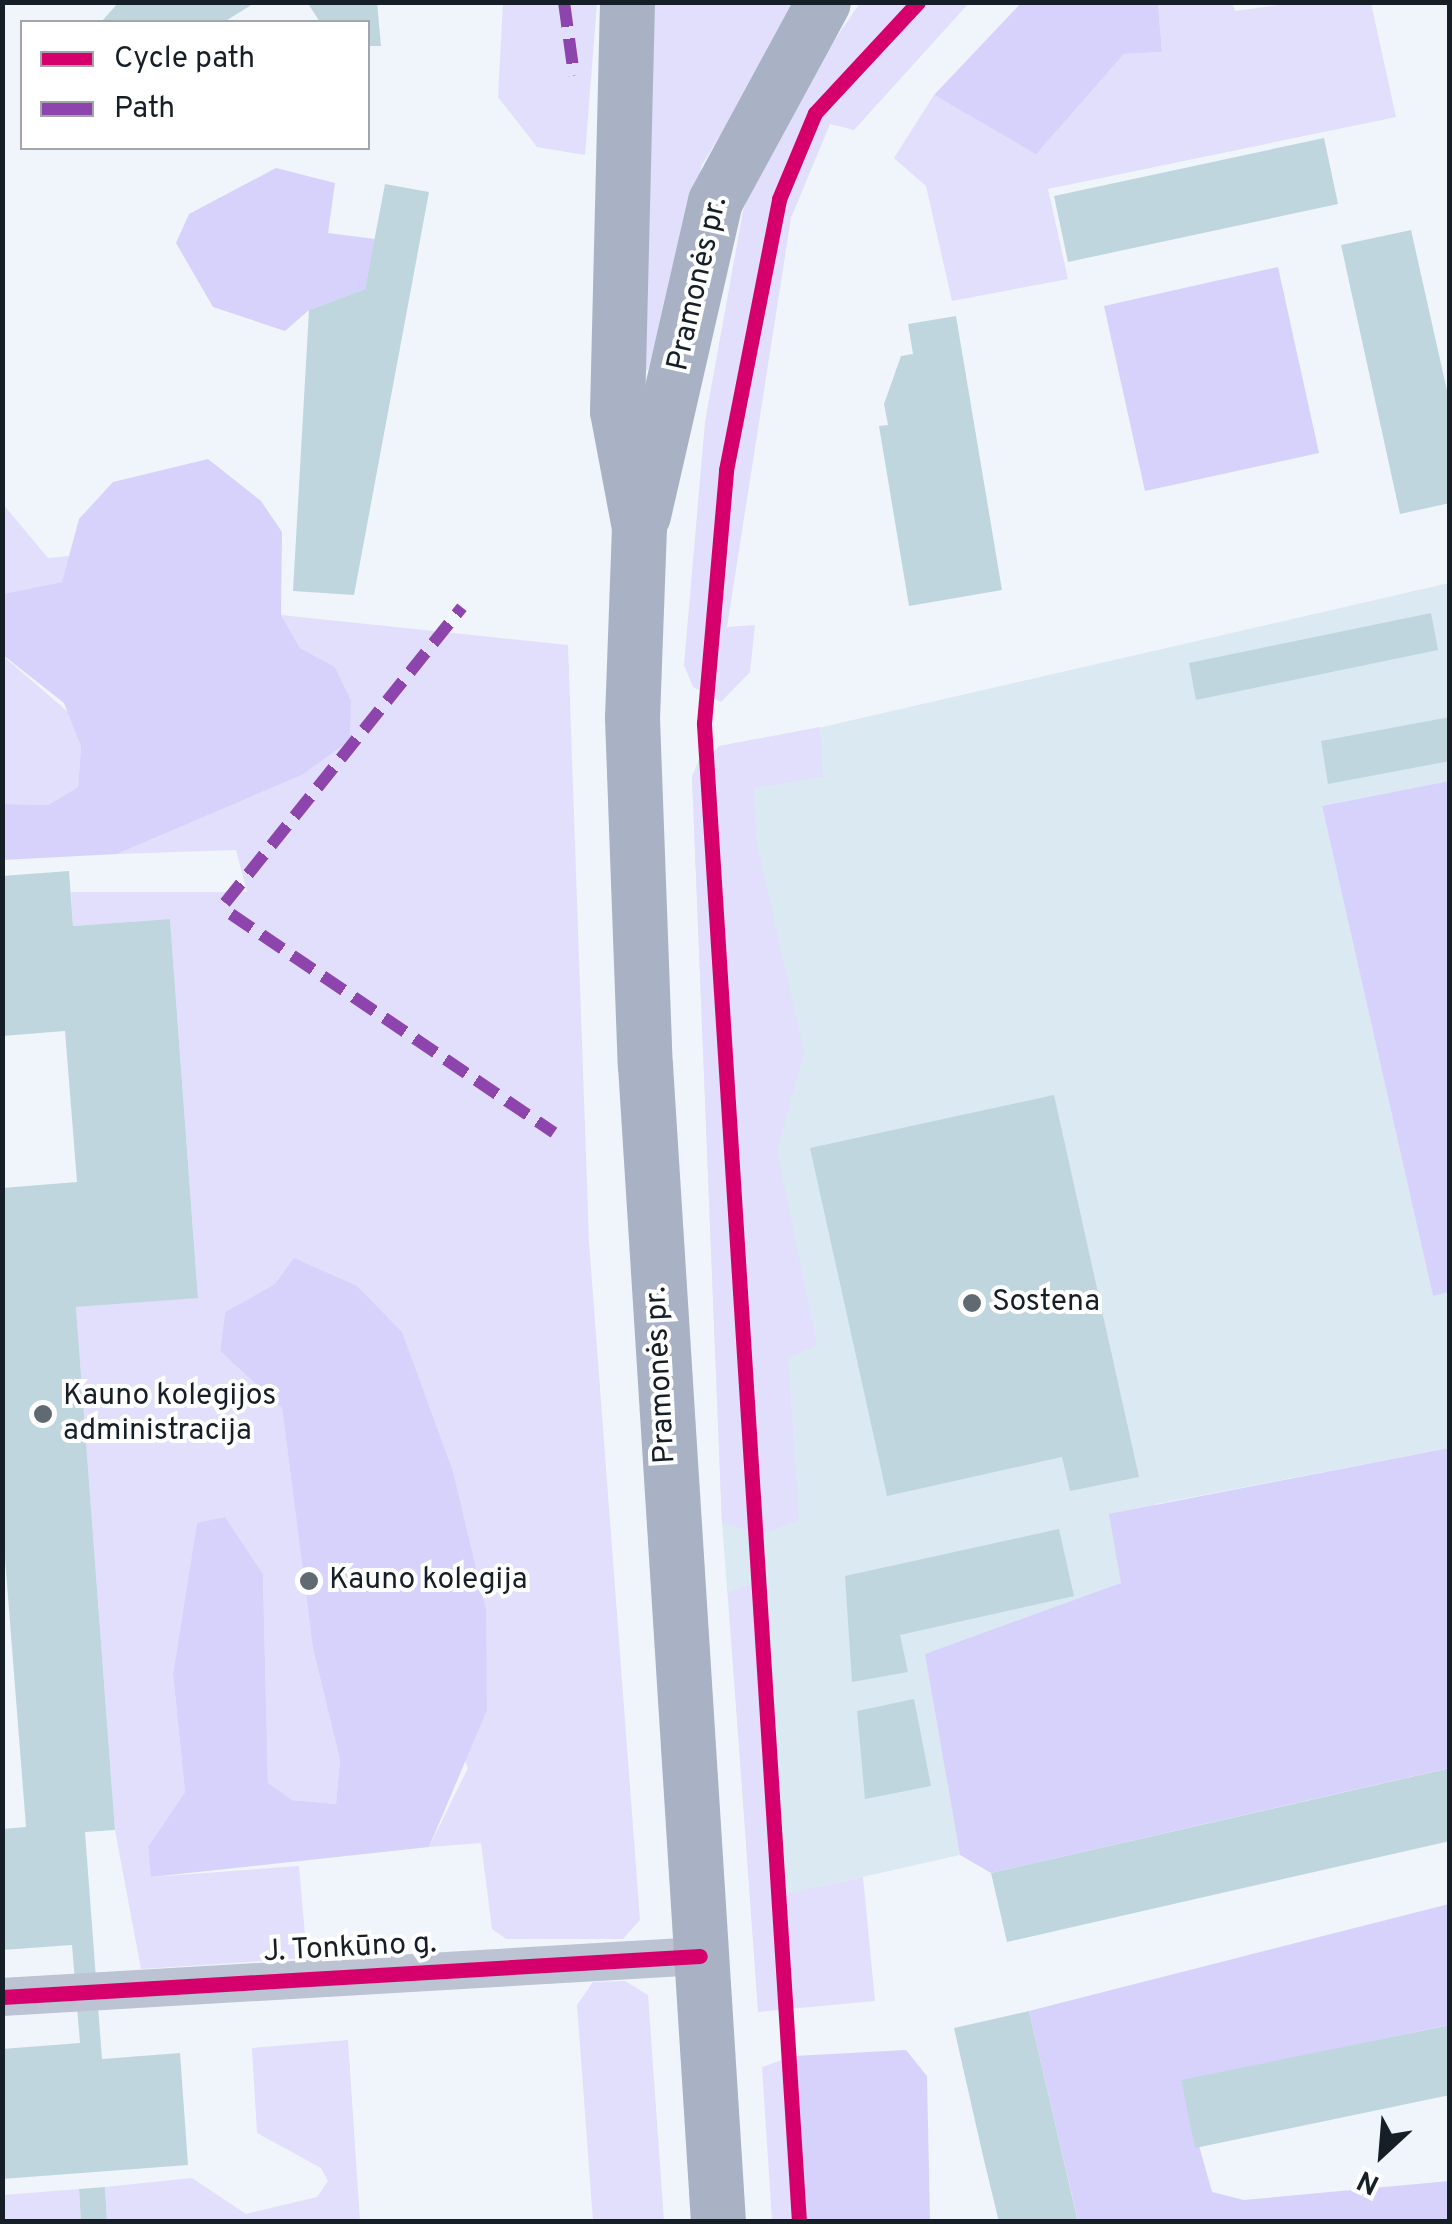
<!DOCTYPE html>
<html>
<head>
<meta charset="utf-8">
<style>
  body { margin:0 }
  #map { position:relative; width:1452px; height:2224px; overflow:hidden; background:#eff5fa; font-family:Overpass,sans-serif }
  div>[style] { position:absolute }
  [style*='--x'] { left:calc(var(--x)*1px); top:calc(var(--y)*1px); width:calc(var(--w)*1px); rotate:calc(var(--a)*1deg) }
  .built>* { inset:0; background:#dbe9f3 }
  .green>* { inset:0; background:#e1dffc }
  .forest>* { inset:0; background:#d7d2fc }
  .building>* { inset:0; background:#c0d6de }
  .street>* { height:38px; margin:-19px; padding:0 19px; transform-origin:19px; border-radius:19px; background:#bcc3d2 }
  .primary>* { height:55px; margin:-27.5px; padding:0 27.5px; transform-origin:27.5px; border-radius:27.5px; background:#a9b2c5 }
  .quiet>* { height:12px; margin-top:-6px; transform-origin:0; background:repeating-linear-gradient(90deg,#8e44ad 0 25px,transparent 0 37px) }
  .cycleway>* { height:15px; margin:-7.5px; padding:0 7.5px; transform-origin:7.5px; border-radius:7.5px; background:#d6006c }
  .dots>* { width:28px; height:28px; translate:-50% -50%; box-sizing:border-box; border:5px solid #fff; border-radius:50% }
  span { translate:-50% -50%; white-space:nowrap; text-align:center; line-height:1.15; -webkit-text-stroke:8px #fff; paint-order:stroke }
  .street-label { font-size:30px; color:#161f27 }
  .poi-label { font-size:30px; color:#161f27 }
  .left { translate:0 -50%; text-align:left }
  .frame { position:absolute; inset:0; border:5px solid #161f27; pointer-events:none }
  .legend { position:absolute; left:20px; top:20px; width:350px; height:130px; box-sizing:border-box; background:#fff; border:2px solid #a2a5a9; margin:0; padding:12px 18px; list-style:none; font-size:30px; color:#161f27 }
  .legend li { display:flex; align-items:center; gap:20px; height:50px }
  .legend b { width:50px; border:2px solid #a2a5a9 }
  .north { position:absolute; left:1332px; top:2104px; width:100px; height:100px; -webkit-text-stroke:8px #fff; paint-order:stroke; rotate:206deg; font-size:28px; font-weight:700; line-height:40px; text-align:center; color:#161f27 }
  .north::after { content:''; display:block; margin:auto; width:35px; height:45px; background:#161f27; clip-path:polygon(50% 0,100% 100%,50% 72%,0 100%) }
</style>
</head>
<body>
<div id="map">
  <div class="built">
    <i style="clip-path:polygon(1449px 583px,1449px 781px,1322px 806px,1433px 1295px,1449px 1293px,1449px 1448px,1156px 1504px,1122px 1583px,926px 1654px,960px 1855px,751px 1902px,722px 1523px,692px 776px,701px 755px)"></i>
  </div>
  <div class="green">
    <i style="clip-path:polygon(1300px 2px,1371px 3px,1396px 117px,1048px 189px,1068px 279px,952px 301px,926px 186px,894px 158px,934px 95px,1036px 153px,1124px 54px,1162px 52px,1158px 3px,1232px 3px,1235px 11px)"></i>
    <i style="clip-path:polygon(503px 3px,597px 3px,585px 155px,537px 147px,498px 97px)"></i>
    <i style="clip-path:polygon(651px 3px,800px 3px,702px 165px,648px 370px,640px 370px)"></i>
    <i style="clip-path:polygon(860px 3px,969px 3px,854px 130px,830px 124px,791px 218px,727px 627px,755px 625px,750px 672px,721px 702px,693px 687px,684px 665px,705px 422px,743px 211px,771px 133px)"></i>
    <i style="clip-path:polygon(2px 503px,48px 558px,69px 556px,63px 582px,3px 594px)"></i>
    <i style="clip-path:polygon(281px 615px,568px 645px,589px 1242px,640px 1920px,623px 1939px,506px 1939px,492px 1929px,481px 1843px,429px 1847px,468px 1768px,275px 1284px,225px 1312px,220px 1351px,282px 1407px,313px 1649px,340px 1760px,336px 1804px,292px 1800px,268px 1783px,263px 1574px,225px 1517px,197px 1524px,173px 1674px,185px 1792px,148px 1848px,152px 1877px,299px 1866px,307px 1958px,141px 1969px,115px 1830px,76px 1307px,198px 1297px,170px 919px,73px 926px,71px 892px,247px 892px,236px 850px,117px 854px,302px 775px,351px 700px,335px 667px,300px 648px)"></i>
    <i style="clip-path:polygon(2px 655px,68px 712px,81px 747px,78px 787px,48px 805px,3px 804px)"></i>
    <i style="clip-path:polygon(820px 727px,823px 777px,754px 788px,756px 840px,804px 1052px,777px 1151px,817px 1345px,788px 1358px,799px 1520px,762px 1534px,722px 1523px,692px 776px,719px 746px)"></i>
    <i style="clip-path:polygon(754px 1583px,775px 1896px,863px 1877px,875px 2001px,758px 2012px,728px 1593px)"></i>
    <i style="clip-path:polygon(625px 1981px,648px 1995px,664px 2221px,593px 2221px,577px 2005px,593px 1982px)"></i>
    <i style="clip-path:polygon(348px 2040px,360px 2221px,107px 2221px,105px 2187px,192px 2178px,246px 2214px,317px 2197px,328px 2181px,321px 2168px,257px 2133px,252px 2048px)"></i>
    <i style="clip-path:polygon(794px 2056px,806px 2221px,772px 2221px,762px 2067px)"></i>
    <i style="clip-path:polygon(79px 2189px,81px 2221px,3px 2222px,3px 2195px)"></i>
  </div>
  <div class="forest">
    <i style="clip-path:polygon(1021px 3px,1158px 3px,1162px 52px,1124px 54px,1036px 154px,934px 95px)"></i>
    <i style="clip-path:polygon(276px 168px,335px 183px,328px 233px,375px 239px,365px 289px,309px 310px,285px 331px,213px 307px,176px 243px,189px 214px)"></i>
    <i style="clip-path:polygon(1278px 267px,1319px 453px,1145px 491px,1104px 306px)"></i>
    <i style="clip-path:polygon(208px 459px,261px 501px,282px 532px,281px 615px,300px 648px,335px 667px,351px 700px,350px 740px,302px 775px,117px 854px,3px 860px,3px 804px,48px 805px,78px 787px,81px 747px,64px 703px,3px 655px,3px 594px,62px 582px,79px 519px,113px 482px)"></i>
    <i style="clip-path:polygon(1449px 781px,1450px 1292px,1433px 1296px,1322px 806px)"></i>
    <i style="clip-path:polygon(294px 1258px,357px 1286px,402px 1332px,453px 1472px,486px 1610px,487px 1710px,429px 1847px,151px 1877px,148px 1847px,185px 1792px,173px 1674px,197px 1523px,225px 1517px,263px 1574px,268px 1783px,292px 1800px,336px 1804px,340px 1760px,313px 1649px,282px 1408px,220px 1351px,225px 1312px,275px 1284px)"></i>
    <i style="clip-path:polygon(1449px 1448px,1449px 1768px,991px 1873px,960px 1855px,925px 1654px,1121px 1583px,1109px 1514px)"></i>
    <i style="clip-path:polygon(1449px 1904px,1449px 2025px,1181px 2081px,1212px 2192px,1244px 2200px,1449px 2181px,1449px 2221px,1078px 2221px,1029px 2011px)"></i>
    <i style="clip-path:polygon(906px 2050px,927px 2076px,930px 2221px,806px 2221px,794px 2056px)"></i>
  </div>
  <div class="building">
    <i style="clip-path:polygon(119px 2px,256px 2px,224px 22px,101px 22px)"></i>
    <i style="clip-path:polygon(307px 2px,377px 2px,381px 46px,368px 46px,368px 22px,320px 22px)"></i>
    <i style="clip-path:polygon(1324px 138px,1338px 204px,1068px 262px,1054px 196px)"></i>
    <i style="clip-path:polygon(385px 184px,429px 192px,354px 595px,293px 591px,309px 310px,365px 289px)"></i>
    <i style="clip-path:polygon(1411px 230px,1450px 404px,1450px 503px,1400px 514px,1341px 245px)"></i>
    <i style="clip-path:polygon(956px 316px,1002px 590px,909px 606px,879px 426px,888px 425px,884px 404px,901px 356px,913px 354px,908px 324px)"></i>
    <i style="clip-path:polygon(1431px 613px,1438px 650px,1196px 700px,1189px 663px)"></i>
    <i style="clip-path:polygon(1450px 717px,1450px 761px,1328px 784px,1321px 741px)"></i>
    <i style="clip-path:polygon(69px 871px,73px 926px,170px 919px,198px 1298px,76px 1307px,115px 1830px,85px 1832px,102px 2059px,180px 2053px,188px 2165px,2px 2179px,2px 2049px,80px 2043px,72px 1945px,2px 1950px,2px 1829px,26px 1827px,2px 1520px,2px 1188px,77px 1182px,65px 1031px,2px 1036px,2px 876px)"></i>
    <i style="clip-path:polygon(1054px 1095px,1139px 1477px,1070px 1491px,1062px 1457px,887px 1496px,810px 1148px)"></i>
    <i style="clip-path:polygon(1059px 1529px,1074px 1596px,900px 1635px,908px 1672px,852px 1682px,845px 1576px)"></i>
    <i style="clip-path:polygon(914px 1699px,931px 1786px,865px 1799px,857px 1711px)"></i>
    <i style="clip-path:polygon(1450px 1768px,1450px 1841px,1007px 1942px,991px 1873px)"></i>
    <i style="clip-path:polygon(1029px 2011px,1078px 2222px,999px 2222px,983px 2156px,954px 2028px)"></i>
    <i style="clip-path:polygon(1450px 2025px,1450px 2095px,1195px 2148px,1181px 2080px)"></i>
    <i style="clip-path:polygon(105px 2187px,107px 2222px,81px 2222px,79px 2189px)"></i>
  </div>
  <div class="street">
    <i style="--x:2;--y:1997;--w:699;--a:-3.36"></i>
  </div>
  <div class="primary">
    <i style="--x:627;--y:2;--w:409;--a:91.4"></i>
    <i style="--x:617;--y:411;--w:118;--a:79.3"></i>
    <i style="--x:639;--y:527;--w:191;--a:92.1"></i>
    <i style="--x:632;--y:718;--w:347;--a:87.9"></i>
    <i style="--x:645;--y:1065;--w:1159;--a:86.39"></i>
    <i style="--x:643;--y:515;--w:322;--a:-77.1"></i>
    <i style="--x:715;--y:201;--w:226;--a:-61.5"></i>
  </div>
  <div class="quiet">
    <i style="--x:564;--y:2;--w:74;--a:82.2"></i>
    <i style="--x:225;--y:903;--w:379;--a:-51.3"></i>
    <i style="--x:231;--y:914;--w:390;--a:34.1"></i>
  </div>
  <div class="cycleway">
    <i style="--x:2;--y:1997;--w:699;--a:-3.36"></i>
    <i style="--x:799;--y:2222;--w:1502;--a:-93.63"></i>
    <i style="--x:704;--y:723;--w:254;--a:-85"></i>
    <i style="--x:726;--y:470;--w:276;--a:-78.9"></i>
    <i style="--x:779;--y:199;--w:93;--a:-67.3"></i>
    <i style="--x:815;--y:113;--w:151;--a:-47.1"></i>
  </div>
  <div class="dots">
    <i style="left:972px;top:1303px;background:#626a71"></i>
    <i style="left:43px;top:1414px;background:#626a71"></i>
    <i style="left:309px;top:1581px;background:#626a71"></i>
  </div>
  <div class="street-label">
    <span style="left:699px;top:284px;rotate:-77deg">Pramonės pr.</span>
    <span style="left:662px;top:1375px;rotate:-93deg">Pramonės pr.</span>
    <span style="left:350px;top:1949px;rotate:-3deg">J. Tonkūno g.</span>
  </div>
  <div class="poi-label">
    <span class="left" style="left:992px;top:1303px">Sostena</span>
    <span class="left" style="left:63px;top:1414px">Kauno kolegijos<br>administracija</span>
    <span class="left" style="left:329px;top:1581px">Kauno kolegija</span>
  </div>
  <div class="frame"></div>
  <ul class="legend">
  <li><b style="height:12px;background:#d6006c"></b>Cycle path</li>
  <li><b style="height:12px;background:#8e44ad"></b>Path</li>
  </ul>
  <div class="north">N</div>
</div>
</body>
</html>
